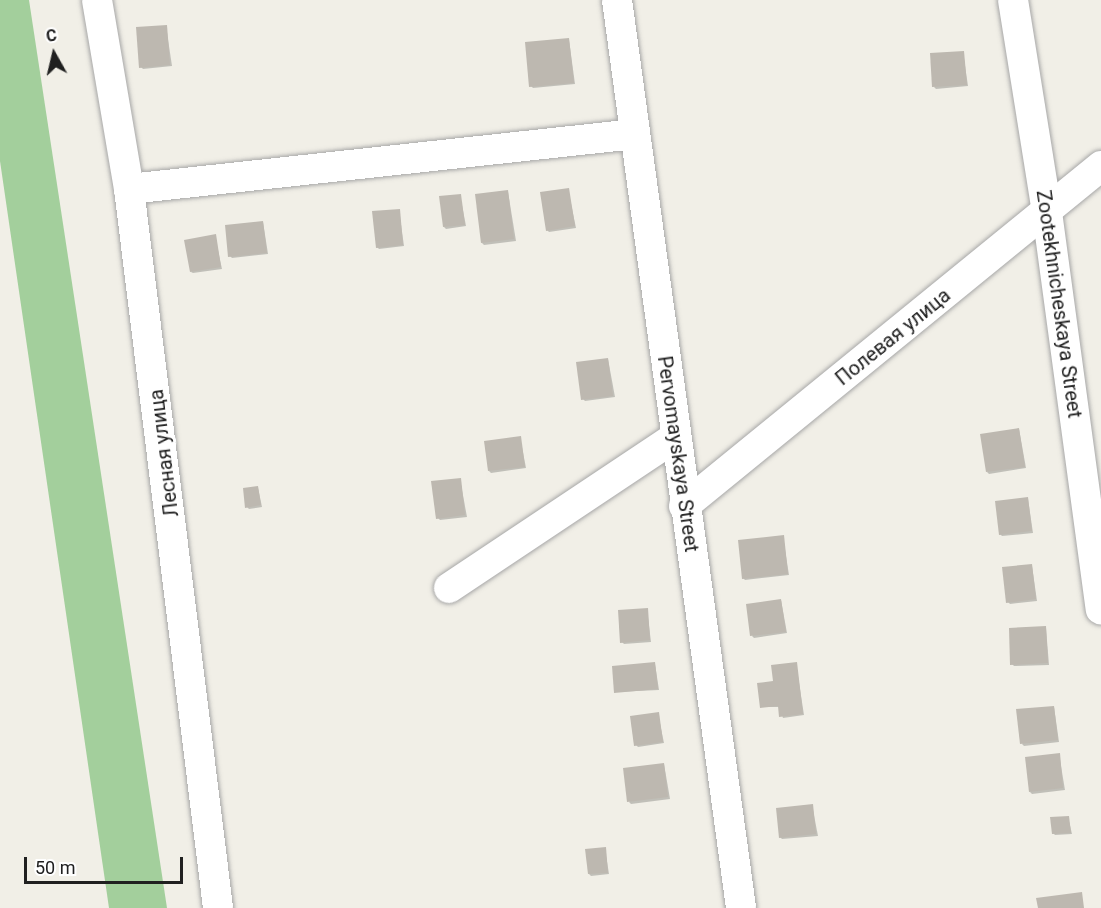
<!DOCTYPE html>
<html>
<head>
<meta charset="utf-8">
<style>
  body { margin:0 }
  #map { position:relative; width:1101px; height:908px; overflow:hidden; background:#f1efe7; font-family:Roboto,sans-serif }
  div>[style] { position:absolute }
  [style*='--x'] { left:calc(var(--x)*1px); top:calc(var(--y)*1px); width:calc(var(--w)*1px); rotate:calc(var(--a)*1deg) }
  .forest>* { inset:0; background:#a3cf9c }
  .shadow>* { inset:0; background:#0003 }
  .building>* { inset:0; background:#bdb8b0 }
  .roads { filter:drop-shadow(0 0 2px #a7a7a7) drop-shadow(0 0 2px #a7a7a7) }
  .minor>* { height:30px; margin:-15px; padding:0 15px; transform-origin:15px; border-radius:15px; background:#fff }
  span { translate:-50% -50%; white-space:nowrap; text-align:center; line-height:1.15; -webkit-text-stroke:6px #fff; paint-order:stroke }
  .street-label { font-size:20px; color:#202020 }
  .north { position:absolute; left:24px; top:24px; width:60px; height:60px; -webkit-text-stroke:4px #fff; paint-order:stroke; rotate:352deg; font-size:16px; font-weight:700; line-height:24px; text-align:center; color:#202020 }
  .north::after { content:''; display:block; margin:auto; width:21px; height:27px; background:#202020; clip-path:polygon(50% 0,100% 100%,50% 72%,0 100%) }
  .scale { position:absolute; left:24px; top:857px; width:159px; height:27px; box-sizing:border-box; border:3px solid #202020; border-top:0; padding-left:8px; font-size:18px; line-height:21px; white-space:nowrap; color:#202020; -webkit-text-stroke:4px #fff; paint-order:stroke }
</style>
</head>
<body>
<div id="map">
  <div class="forest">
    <i style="clip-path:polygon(0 0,29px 0,167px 908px,109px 908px,0 161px)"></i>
  </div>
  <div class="shadow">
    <i style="clip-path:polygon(166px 26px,172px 66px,143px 69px,141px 67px)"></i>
    <i style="clip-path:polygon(569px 40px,575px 84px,533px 88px,531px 86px)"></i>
    <i style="clip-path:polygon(963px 52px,968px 86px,936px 89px,934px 87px)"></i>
    <i style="clip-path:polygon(568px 189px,576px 228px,549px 232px,547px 230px)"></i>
    <i style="clip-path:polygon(508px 192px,516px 241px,484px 245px,482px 243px)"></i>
    <i style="clip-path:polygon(460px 195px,466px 226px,446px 229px,444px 227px)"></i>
    <i style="clip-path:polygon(399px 210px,404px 246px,379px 249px,377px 247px)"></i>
    <i style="clip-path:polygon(263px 222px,268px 254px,232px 258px,230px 256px)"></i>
    <i style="clip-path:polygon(215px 236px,222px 269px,193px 273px,191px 272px)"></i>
    <i style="clip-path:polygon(608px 359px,615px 397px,585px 401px,583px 399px)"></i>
    <i style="clip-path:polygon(1019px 429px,1026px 468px,989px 474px,987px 472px)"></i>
    <i style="clip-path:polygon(520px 437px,526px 468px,491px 473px,489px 471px)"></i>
    <i style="clip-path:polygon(460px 479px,467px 517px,440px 520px,438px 518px)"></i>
    <i style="clip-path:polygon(258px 488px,262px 507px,249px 509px,247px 507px)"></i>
    <i style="clip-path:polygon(1028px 499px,1033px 533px,1002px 536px,1000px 534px)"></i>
    <i style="clip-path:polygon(783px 537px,789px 575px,745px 580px,743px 578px)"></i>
    <i style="clip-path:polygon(1032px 566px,1037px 601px,1010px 604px,1008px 602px)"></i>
    <i style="clip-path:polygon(781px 600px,787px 633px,754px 638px,752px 636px)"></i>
    <i style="clip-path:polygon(647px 609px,651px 642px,624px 644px,622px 642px)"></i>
    <i style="clip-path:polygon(1046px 628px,1049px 665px,1014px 666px,1012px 664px)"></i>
    <i style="clip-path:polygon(796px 663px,804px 715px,783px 718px,779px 707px,762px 707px,775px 682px)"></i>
    <i style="clip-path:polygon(655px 664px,659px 690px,615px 692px)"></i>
    <i style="clip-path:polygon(1054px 707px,1059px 742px,1024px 746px,1022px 744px)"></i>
    <i style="clip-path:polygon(658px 714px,664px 743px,638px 747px,636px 745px)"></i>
    <i style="clip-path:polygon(1059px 754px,1065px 790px,1032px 794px,1030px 792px)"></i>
    <i style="clip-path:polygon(664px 764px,670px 799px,631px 804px,629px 802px)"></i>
    <i style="clip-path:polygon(812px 805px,818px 836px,782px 839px,780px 837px)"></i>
    <i style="clip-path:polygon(1068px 817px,1072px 834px,1055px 835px,1053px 833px)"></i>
    <i style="clip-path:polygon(605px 849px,609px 874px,591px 876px,589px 874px)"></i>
  </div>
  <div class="building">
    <i style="clip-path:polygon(167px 25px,170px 65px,139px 68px,136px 27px)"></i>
    <i style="clip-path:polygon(569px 38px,574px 83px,529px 87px,525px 42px)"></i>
    <i style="clip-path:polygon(964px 51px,967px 85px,932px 87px,930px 53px)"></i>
    <i style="clip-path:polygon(569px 188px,575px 226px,546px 231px,540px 192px)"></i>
    <i style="clip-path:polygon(508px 190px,514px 239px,481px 243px,475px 194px)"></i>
    <i style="clip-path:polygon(461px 194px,465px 225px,443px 227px,439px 196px)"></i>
    <i style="clip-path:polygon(400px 209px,403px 245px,376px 248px,372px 211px)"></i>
    <i style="clip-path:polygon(263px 221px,267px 253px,228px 257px,225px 225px)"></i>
    <i style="clip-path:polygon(216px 234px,221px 267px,190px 272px,184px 240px)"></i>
    <i style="clip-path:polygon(608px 358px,613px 396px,581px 400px,576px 362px)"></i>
    <i style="clip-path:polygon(1019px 428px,1025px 467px,986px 472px,980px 434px)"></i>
    <i style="clip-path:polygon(521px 436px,525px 467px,488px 471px,484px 441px)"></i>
    <i style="clip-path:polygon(461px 478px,465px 515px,436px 519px,431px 481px)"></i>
    <i style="clip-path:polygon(258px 486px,261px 505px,245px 508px,243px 488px)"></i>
    <i style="clip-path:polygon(1028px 497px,1032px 531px,999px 535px,995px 501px)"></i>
    <i style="clip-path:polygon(784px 535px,788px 574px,742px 579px,738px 540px)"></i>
    <i style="clip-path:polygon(1032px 564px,1036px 599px,1006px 603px,1002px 567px)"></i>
    <i style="clip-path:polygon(781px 599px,786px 632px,750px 636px,746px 604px)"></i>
    <i style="clip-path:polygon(648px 608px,650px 640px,620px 643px,618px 610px)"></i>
    <i style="clip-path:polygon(1046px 626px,1048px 663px,1010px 665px,1009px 628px)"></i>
    <i style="clip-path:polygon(655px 662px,658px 689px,614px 693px,612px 666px)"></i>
    <i style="clip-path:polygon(797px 662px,803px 714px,779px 717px,778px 706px,760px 708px,757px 683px,773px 681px,771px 665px)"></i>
    <i style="clip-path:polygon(1054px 706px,1058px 740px,1020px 744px,1016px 709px)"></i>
    <i style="clip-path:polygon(659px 712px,663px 742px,634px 746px,630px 716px)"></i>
    <i style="clip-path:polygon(1060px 753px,1063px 788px,1029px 792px,1025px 757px)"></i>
    <i style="clip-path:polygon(664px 763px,668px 797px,627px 802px,623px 768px)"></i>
    <i style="clip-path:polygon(813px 804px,816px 834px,779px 838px,776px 808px)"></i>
    <i style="clip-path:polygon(1069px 816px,1071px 833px,1052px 834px,1050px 817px)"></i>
    <i style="clip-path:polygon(606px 847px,608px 873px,588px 874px,585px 849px)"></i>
    <i style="clip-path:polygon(1082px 892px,1084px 908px,1038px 908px,1036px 898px)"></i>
  </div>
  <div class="roads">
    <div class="minor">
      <i style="--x:97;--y:0;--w:192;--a:80.4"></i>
      <i style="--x:129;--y:189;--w:724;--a:82.94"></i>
      <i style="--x:617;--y:0;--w:916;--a:82.22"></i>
      <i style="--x:1013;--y:0;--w:215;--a:80.9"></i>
      <i style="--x:1047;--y:212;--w:401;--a:82.3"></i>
      <i style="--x:129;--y:189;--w:509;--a:-6.2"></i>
      <i style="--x:684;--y:506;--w:538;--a:-39.19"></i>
      <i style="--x:449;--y:588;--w:272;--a:-33.7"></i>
    </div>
  </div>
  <div class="street-label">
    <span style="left:1059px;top:304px;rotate:82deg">Zootekhnicheskaya Street</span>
    <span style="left:893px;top:337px;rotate:-39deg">Полевая улица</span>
    <span style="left:164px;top:453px;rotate:-97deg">Лесная улица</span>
    <span style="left:678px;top:454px;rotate:82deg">Pervomayskaya Street</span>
  </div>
  <div class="north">С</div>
  <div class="scale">50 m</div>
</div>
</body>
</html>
